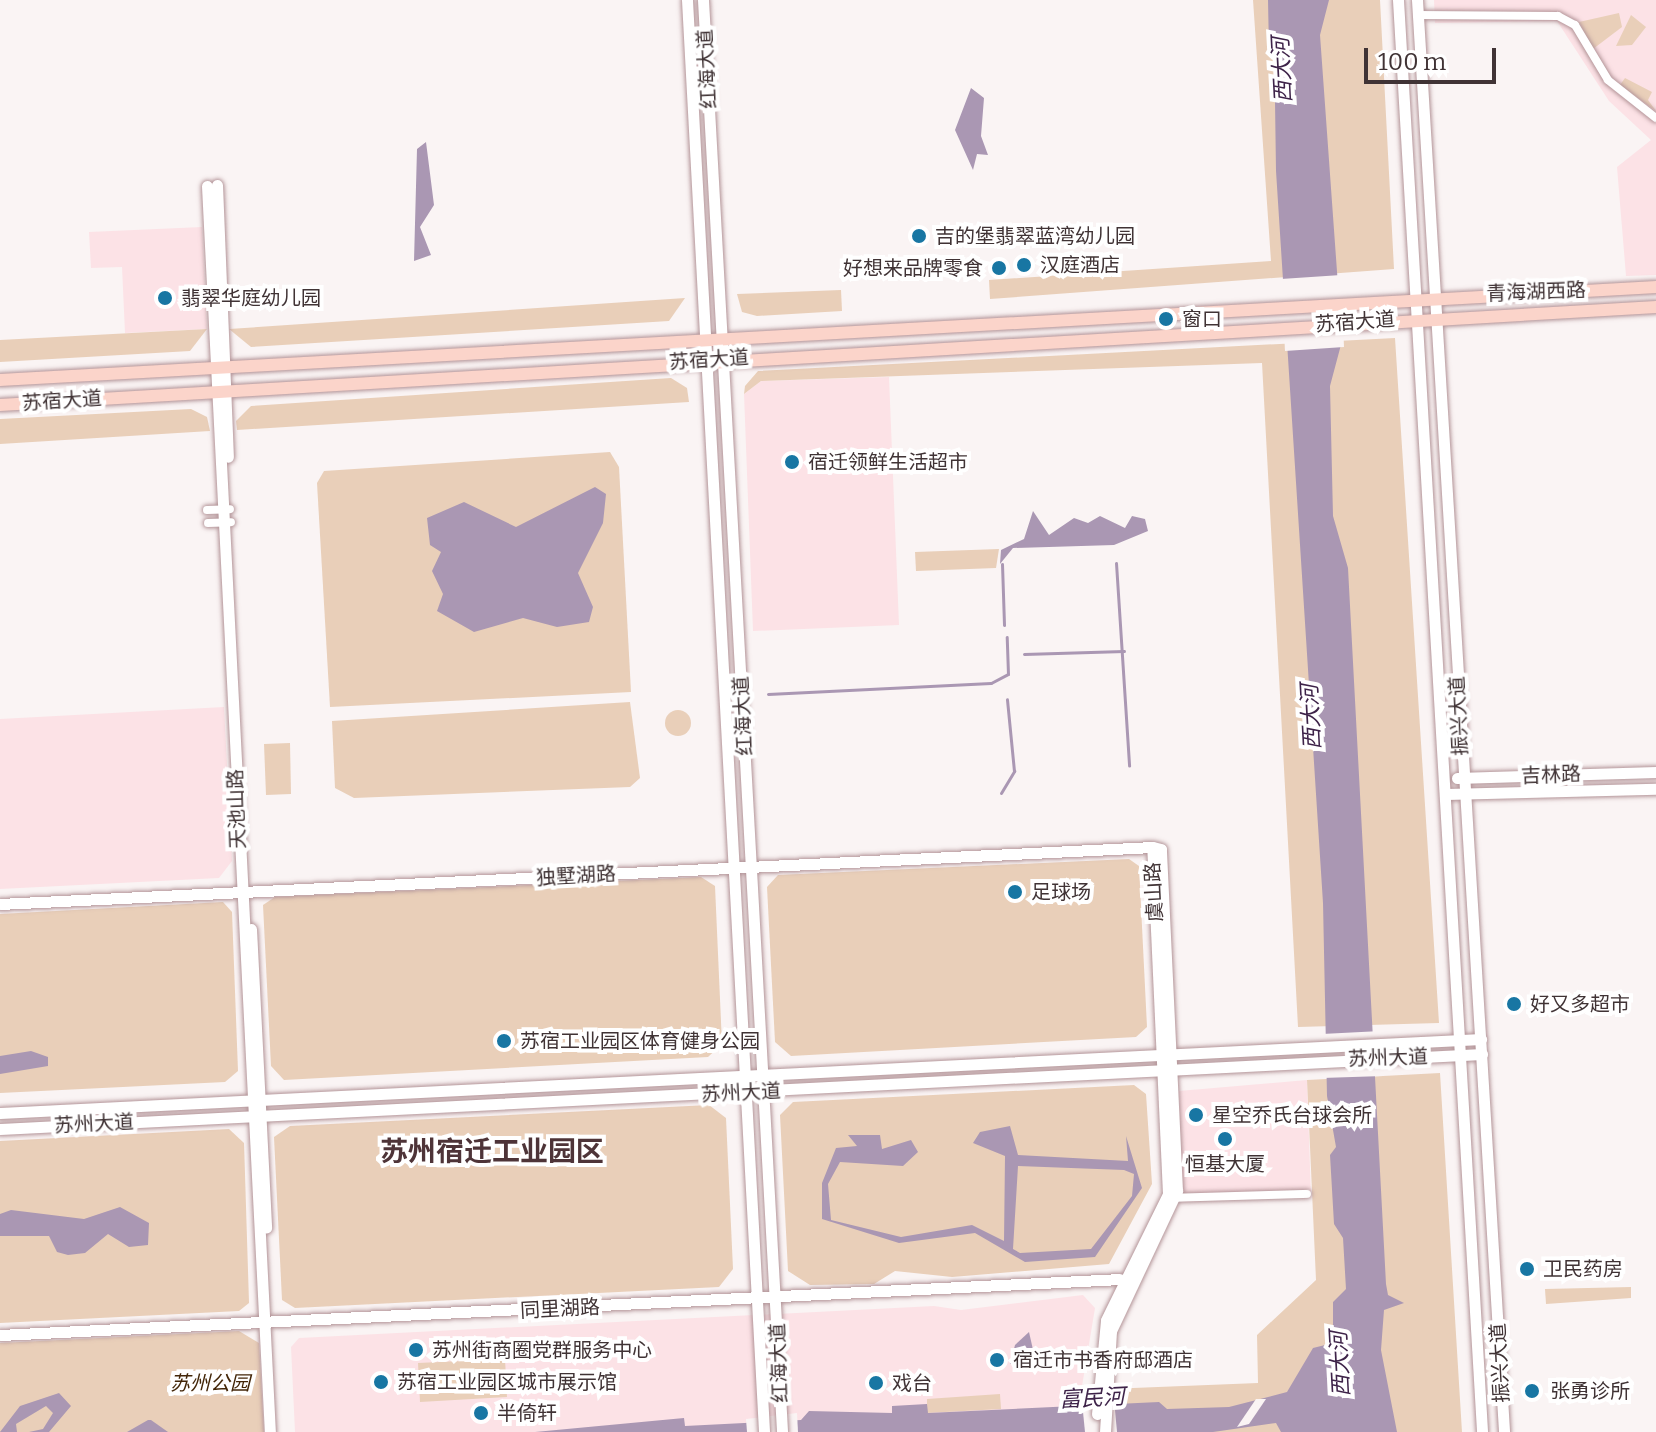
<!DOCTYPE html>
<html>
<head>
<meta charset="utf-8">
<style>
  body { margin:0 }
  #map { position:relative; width:1656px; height:1432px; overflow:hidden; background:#faf4f4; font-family:Bitter,"Noto Sans SC",serif }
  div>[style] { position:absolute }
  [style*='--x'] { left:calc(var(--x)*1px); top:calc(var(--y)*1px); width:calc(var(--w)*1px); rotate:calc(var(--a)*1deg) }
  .built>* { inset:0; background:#fce2e6 }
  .green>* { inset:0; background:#e9cfb9 }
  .round { border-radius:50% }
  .water>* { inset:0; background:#aa97b3 }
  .pier>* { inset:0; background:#faf4f4 }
  .stream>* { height:3px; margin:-1.5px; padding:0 1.5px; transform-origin:1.5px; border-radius:1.5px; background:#aa97b3 }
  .roads { filter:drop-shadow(0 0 2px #b39498) drop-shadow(0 0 2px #b39498) }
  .street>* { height:8px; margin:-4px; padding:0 4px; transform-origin:4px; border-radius:4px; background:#fff }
  .secondary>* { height:11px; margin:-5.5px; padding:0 5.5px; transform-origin:5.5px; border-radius:5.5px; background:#fff }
  .primary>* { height:12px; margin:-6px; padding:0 6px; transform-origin:6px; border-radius:6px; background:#fbd4ca }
  .dots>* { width:22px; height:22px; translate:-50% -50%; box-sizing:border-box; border:4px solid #fff; border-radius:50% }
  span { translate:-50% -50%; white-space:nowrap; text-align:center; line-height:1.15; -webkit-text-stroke:8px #fff; paint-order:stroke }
  .street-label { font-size:20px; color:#403335 }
  .poi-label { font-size:20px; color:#403335 }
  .left { translate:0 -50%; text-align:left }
  .right { translate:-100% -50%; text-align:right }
  .park-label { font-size:20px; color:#432608; font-style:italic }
  .water-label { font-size:22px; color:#3e2349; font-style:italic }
  .district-label { font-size:28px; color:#4e3438; font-weight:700 }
  .scale { position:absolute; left:1364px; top:48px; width:132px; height:36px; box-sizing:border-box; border:4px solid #403335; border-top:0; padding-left:10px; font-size:24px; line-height:28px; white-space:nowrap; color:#403335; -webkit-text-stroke:6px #fff; paint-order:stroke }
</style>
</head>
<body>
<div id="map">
  <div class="built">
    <i style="clip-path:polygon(1434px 0,1656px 0,1656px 275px,1626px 276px,1617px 167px,1651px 140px,1609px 101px,1557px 21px,1435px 23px)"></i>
    <i style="clip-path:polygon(202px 227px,207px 329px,125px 333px,122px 267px,91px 268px,89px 232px)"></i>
    <i style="clip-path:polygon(889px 377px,899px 625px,753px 631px,744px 394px,761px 381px)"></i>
    <i style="clip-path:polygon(224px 707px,232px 861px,219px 878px,0 889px,0 719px)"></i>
    <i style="clip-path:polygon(1307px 1080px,1311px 1197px,1182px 1202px,1179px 1091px)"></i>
    <i style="clip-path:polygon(1083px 1295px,1095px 1308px,1082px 1386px,1085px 1432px,295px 1432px,291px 1347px,299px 1338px,934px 1306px,961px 1310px)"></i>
  </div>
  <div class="green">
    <i style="clip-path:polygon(1253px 0,1380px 0,1394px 269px,990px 299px,989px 280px,1271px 261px)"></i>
    <i style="clip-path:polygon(1619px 13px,1622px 27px,1593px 49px,1579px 22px)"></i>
    <i style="clip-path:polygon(1631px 15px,1646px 27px,1632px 45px,1616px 46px)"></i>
    <i style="clip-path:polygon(1625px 78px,1652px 92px,1648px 100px,1656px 111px,1620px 85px)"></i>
    <i style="clip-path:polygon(841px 290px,842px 311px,757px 316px,742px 312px,737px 294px)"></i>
    <i style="clip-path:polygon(685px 298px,669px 321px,251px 347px,229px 329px)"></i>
    <i style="clip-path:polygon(207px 329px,190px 351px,0 362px,0 340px)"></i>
    <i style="clip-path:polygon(1395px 338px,1439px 1023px,1298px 1027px,1262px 363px,761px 381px,744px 394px,745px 386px,758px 371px)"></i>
    <i style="clip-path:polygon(671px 378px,687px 388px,689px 402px,237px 430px,236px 421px,251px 406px)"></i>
    <i style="clip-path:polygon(191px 409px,207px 417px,210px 431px,0 444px,0 419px)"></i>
    <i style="clip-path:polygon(610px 452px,619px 467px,631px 692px,330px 707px,317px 483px,324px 471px)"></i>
    <i style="clip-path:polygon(999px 549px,996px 568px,916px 571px,915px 552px)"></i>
    <i style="clip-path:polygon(630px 702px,640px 778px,630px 787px,354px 798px,335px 788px,332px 721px)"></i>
    <i class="round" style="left:665px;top:710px;width:26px;height:26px"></i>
    <i style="clip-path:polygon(290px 743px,291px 794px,266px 795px,264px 744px)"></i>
    <i style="clip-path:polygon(1129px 859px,1139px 866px,1147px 1027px,1136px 1037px,791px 1056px,775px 1042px,767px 887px,778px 875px)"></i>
    <i style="clip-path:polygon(701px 877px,715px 886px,722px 1044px,708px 1057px,284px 1080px,271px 1066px,263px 905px,275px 897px)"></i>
    <i style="clip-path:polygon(223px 902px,232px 912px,238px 1071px,225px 1082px,0 1093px,0 914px)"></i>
    <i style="clip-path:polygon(1440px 1073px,1462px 1432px,1111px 1432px,1108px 1389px,1258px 1383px,1257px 1335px,1316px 1280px,1307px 1080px)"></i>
    <i style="clip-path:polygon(1134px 1085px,1146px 1094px,1152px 1184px,1109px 1264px,952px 1277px,895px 1271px,874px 1284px,810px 1285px,788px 1271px,780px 1115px,793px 1102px)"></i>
    <i style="clip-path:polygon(709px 1105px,726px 1118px,733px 1269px,719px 1287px,295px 1308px,282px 1300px,274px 1137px,290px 1126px)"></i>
    <i style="clip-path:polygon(229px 1129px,244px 1143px,249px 1303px,239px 1311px,0 1323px,0 1141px)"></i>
    <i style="clip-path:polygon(1631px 1287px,1631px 1298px,1546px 1304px,1545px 1289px)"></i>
    <i style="clip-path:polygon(239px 1331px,259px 1343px,264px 1432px,0 1432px,0 1343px)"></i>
    <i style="clip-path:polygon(505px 1359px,507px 1397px,420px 1402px,418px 1363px)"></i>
    <i style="clip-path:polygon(1000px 1394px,1001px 1409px,927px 1413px,927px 1399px)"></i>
  </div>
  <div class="water">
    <i style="clip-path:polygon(1268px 0,1329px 0,1320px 35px,1342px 341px,1330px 386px,1333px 516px,1348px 568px,1386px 1284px,1388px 1295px,1404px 1303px,1384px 1310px,1381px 1350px,1397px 1432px,1281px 1432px,1276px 1423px,1213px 1432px,535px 1432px,684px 1418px,685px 1426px,801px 1420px,809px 1411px,892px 1413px,892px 1406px,927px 1404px,928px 1413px,1159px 1402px,1167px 1409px,1229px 1407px,1287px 1392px,1313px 1348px,1333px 1343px,1333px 1302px,1346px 1289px,1343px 1238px,1334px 1224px,1330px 1155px,1336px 1147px,1327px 1096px,1323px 903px,1276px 171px,1275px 102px,1284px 79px,1269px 51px)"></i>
    <i style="clip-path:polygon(971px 88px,984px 98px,981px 136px,988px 155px,977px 154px,973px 170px,955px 130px)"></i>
    <i style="clip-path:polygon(426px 142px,434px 205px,420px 227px,431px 255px,414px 261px,417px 149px)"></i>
    <i style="clip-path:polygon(595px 487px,606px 494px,603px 523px,578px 573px,593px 607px,589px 622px,557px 627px,523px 618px,474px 632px,437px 611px,443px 594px,432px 571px,441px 552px,430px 545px,427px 518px,464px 502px,516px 527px)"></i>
    <i style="clip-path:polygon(1033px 511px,1049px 535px,1074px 518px,1088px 523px,1100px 516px,1125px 528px,1132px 516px,1145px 519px,1148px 531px,1114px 545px,1013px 548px,1000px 564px,1001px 550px,1024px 539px)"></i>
    <i style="clip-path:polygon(31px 1051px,48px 1057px,48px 1066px,0 1074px,0 1056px)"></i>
    <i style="clip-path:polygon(evenodd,1010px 1126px,1018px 1155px,1128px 1161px,1126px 1136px,1142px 1188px,1095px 1257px,1025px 1262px,975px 1233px,899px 1243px,822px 1219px,822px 1183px,836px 1148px,857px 1146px,848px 1135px,880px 1135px,882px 1149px,911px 1140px,918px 1152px,903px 1166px,840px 1162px,828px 1184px,831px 1220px,901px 1237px,972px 1225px,1004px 1241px,1005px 1156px,973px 1143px,980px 1132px,1010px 1126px,1018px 1166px,1124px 1170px,1134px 1174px,1132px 1196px,1091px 1249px,1020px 1253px,1013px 1249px,1018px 1166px)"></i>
    <i style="clip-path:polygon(120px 1207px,149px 1223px,148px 1245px,129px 1247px,108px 1234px,85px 1253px,68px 1255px,57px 1252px,49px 1236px,0 1236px,0 1214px,11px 1210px,84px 1219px)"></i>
    <i style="clip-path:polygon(1029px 1332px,1036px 1363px,1010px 1364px,1015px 1345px)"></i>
    <i style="clip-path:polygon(59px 1393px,71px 1406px,49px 1432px,29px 1432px,43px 1429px,53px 1413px,46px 1406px,16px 1424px,17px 1432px,0 1432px,20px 1406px)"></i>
    <i style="clip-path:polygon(151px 1420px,168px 1432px,127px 1432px,148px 1420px)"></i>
  </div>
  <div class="pier">
    <i style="clip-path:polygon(1341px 275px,1344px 347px,1285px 351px,1281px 279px)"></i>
    <i style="clip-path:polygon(1381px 1031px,1383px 1076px,1322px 1078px,1322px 1034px)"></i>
    <i style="clip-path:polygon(1256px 1399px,1266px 1399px,1249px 1424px,1237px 1427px)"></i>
    <i style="clip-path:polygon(1114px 1400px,1117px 1432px,1085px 1432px,1082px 1402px)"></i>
    <i style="clip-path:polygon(797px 1413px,798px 1432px,747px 1432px,746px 1419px)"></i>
  </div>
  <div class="stream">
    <i style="--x:1116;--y:563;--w:203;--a:86.3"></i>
    <i style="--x:1002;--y:564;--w:61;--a:88.1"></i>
    <i style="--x:1024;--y:654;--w:100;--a:-1.7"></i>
    <i style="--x:768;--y:694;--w:223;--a:-2.8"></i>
    <i style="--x:991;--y:683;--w:19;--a:-28"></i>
    <i style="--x:1008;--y:674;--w:37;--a:-92"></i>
    <i style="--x:1001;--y:793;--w:26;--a:-59"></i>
    <i style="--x:1014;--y:771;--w:72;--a:-95.6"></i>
  </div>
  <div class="roads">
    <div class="street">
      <i style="--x:1418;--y:15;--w:140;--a:0.4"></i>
      <i style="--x:1558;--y:16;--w:19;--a:28"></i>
      <i style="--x:1575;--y:25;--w:64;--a:59"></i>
      <i style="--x:1608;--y:80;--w:61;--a:38.4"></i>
      <i style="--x:207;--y:510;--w:23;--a:-2"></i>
      <i style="--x:208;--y:523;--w:23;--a:-2"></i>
      <i style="--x:1171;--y:1198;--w:136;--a:-1.7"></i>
    </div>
    <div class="secondary">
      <i style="--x:687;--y:0;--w:1434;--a:86.92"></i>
      <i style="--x:703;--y:0;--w:1434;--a:86.84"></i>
      <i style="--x:1398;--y:0;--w:1434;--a:86.64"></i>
      <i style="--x:1417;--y:0;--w:1435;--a:86.52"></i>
      <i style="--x:217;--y:185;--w:272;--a:87.7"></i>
      <i style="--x:207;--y:186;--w:1248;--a:87.11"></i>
      <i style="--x:1457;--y:778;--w:199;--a:-1.7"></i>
      <i style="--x:1446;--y:794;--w:210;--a:-1.4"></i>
      <i style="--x:0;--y:904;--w:1153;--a:-2.83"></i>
      <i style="--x:251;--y:929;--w:299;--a:87.1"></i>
      <i style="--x:0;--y:1113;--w:1483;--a:-2.86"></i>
      <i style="--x:0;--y:1129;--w:1484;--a:-2.9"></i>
      <i style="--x:0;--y:1335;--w:1121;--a:-2.86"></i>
      <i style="--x:1097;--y:1414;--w:94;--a:-84.5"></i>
      <i style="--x:1106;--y:1320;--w:140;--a:-63.8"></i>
      <i style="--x:1168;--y:1194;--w:347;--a:-92.6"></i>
      <i style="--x:1105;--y:1432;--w:101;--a:-86.6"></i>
      <i style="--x:1111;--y:1331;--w:155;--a:-64.8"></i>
      <i style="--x:1177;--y:1191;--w:342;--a:-92.7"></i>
      <i style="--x:1161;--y:849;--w:9;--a:-167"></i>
    </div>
    <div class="primary">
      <i style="--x:0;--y:380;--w:1659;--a:-3.21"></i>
      <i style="--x:0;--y:405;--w:1659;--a:-3.39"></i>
    </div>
  </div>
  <div class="dots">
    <i style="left:919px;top:236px;background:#1876a3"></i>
    <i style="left:1024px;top:265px;background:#1876a3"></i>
    <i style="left:999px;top:268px;background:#1876a3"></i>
    <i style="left:165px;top:298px;background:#1876a3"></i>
    <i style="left:1166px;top:319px;background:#1876a3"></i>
    <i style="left:792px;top:462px;background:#1876a3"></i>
    <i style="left:1015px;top:892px;background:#1876a3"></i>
    <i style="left:1514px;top:1004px;background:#1876a3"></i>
    <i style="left:504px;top:1041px;background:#1876a3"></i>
    <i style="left:1196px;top:1115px;background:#1876a3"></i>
    <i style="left:1225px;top:1139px;background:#1876a3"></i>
    <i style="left:1527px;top:1269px;background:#1876a3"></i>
    <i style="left:416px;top:1350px;background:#1876a3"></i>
    <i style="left:997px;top:1360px;background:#1876a3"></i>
    <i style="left:381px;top:1382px;background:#1876a3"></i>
    <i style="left:876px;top:1383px;background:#1876a3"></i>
    <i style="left:1532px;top:1391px;background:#1876a3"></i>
    <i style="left:481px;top:1413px;background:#1876a3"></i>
  </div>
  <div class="street-label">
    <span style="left:707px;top:69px;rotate:-93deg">红海大道</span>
    <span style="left:1536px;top:292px;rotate:-2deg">青海湖西路</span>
    <span style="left:1355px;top:322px;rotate:-4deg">苏宿大道</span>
    <span style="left:709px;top:360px;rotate:-4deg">苏宿大道</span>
    <span style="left:62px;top:401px;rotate:-4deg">苏宿大道</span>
    <span style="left:743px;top:716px;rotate:-93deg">红海大道</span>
    <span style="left:1459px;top:716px;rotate:-93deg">振兴大道</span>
    <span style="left:1551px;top:775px;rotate:-2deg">吉林路</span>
    <span style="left:237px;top:809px;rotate:-92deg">天池山路</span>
    <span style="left:576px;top:876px;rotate:-3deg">独墅湖路</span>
    <span style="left:1154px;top:892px;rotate:-93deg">虞山路</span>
    <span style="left:1388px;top:1058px;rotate:-2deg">苏州大道</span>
    <span style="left:741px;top:1093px;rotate:-3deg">苏州大道</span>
    <span style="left:94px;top:1124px;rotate:-3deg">苏州大道</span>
    <span style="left:560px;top:1309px;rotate:-3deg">同里湖路</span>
    <span style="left:779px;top:1363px;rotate:-92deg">红海大道</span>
    <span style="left:1500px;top:1363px;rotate:-93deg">振兴大道</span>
  </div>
  <div class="poi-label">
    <span class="left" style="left:935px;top:236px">吉的堡翡翠蓝湾幼儿园</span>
    <span class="left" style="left:1040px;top:265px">汉庭酒店</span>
    <span class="right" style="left:983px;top:268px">好想来品牌零食</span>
    <span class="left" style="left:181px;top:298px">翡翠华庭幼儿园</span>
    <span class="left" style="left:1182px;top:319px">窗口</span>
    <span class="left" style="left:808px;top:462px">宿迁领鲜生活超市</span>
    <span class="left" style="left:1031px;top:892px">足球场</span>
    <span class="left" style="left:1530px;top:1004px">好又多超市</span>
    <span class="left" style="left:520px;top:1041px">苏宿工业园区体育健身公园</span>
    <span class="left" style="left:1212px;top:1115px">星空乔氏台球会所</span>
    <span style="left:1225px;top:1164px">恒基大厦</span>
    <span class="left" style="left:1543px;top:1269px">卫民药房</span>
    <span class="left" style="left:432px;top:1350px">苏州街商圈党群服务中心</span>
    <span class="left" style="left:1013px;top:1360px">宿迁市书香府邸酒店</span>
    <span class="left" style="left:397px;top:1382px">苏宿工业园区城市展示馆</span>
    <span class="left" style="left:892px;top:1383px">戏台</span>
    <span class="left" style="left:1550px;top:1391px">张勇诊所</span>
    <span class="left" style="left:497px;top:1413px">半倚轩</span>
  </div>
  <div class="park-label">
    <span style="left:210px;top:1383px">苏州公园</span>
  </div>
  <div class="water-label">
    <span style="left:1282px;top:70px;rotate:-93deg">西大河</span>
    <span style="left:1311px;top:717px;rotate:-93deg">西大河</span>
    <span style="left:1340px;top:1364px;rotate:-93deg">西大河</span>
    <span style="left:1092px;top:1398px;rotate:-3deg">富民河</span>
  </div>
  <div class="district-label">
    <span style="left:492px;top:1152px">苏州宿迁工业园区</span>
  </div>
  <div class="scale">100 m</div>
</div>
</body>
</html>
